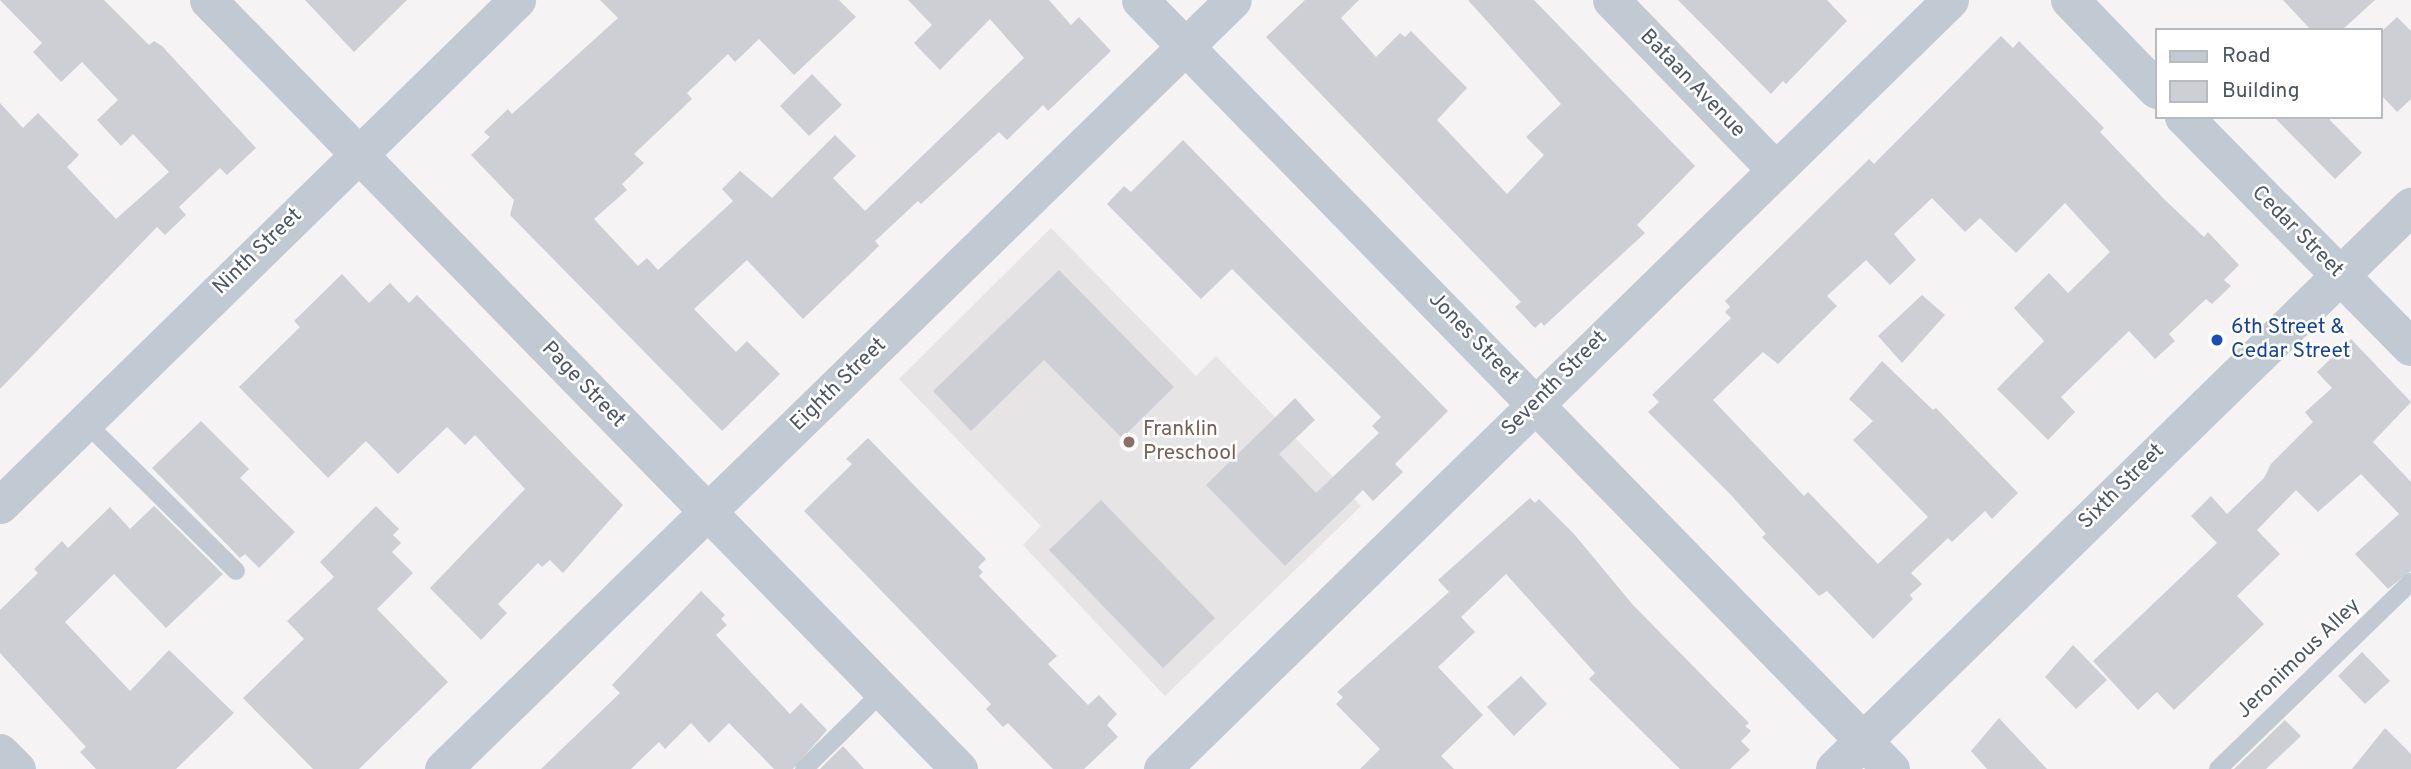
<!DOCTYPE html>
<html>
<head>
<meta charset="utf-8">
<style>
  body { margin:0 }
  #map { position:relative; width:2411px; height:769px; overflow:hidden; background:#f5f3f3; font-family:Overpass,sans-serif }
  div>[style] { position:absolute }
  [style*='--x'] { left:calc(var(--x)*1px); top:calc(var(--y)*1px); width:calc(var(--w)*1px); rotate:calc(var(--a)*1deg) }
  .education>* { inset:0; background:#e6e4e5 }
  .building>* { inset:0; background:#cdcfd5 }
  .service>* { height:18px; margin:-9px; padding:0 9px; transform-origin:9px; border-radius:9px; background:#c1cad2 }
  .minor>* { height:37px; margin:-18.5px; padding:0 18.5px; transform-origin:18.5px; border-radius:18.5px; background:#c1cad2 }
  .tertiary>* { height:38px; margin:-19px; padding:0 19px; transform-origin:19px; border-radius:19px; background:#c1cad2 }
  .dots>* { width:19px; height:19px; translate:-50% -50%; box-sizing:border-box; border:4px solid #fff; border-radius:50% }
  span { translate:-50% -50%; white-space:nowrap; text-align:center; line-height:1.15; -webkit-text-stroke:5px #fff; paint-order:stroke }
  .street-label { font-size:21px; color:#4a5661 }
  .transit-label { font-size:21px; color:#164399 }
  .left { translate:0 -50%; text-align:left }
  .education-label { font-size:21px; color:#785e54 }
  .legend { position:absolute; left:2155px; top:28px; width:228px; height:91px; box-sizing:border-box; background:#fff; border:2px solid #b7bbc0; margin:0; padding:9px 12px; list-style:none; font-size:21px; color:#4a5661 }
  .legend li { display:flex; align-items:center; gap:14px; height:35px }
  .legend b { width:35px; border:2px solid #b7bbc0 }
</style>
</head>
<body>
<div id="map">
  <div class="education">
    <i style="clip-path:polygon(1051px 228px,1196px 376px,1216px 356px,1361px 506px,1165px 696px,1023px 545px,1041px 526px,899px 379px)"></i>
  </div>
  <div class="building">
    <i style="clip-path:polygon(0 0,104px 0,149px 45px,154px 41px,162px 46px,256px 148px,227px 175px,220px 168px,179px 207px,186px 215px,165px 235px,157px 227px,0 389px,0 103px,23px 128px,38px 113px,79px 155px,67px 167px,116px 219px,169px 172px,133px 134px,121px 146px,97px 120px,118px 100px,82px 62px,61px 82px,33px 52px,42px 43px)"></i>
    <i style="clip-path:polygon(305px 0,407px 0,354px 52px)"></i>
    <i style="clip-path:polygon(600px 0,839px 0,856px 17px,794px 75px,759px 39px,735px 62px,728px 54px,687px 93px,692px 99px,634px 154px,644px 163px,622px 184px,627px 190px,594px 219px,638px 266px,647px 258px,658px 270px,733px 201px,722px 189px,740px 171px,772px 198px,835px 135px,856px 156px,833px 178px,865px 211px,1024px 58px,990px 19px,940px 70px,914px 43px,932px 25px,908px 0,1049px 0,1071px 25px,1079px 17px,1111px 51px,1048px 111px,1043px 105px,1007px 140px,999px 132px,921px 204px,918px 201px,875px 241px,879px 246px,803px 319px,747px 260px,694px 309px,736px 352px,747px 341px,780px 374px,722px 431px,510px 215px,514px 200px,471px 155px,490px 137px,484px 132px,508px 109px,512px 114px,618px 18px)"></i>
    <i style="clip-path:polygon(1305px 0,1359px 0,1341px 18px,1376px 57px,1400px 33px,1405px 37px,1411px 31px,1467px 88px,1437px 120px,1507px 194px,1544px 155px,1526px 137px,1561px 104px,1468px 0,1534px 0,1695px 166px,1637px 225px,1645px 233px,1544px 326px,1541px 322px,1535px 328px,1515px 307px,1521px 302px,1266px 37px)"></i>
    <i style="clip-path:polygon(1678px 0,1827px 0,1847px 21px,1786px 84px,1783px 81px,1771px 94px)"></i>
    <i style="clip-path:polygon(2283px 0,2375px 0,2342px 30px,2311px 30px)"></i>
    <i style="clip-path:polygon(2397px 17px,2411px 31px,2411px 99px,2397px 112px,2381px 95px,2381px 32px)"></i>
    <i style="clip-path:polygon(2001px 36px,2013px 48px,2019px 41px,2104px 128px,2100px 132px,2165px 200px,2204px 237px,2208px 232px,2239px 265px,2224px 280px,2231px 286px,2212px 304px,2206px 299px,2169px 334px,2175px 341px,2155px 359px,2129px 331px,2061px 397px,2075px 412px,2048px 440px,1997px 389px,2044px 341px,2014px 308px,2049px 273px,2068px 293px,2110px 252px,2065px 203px,2016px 253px,1980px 218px,1965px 232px,1932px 198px,1894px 234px,1916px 260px,1890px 285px,1866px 260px,1827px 296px,1837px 306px,1778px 364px,1763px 352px,1713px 400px,1804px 496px,1808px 492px,1878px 564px,1928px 517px,1853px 440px,1873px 421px,1849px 399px,1882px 361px,1933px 410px,1936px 408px,2018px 493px,1992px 519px,1985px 511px,1952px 542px,1948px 538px,1911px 573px,1922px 584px,1910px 595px,1913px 599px,1873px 639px,1827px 591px,1819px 596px,1762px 537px,1766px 534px,1731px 495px,1648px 412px,1659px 402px,1652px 395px,1731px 318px,1725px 312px,1730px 307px,1725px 301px,1869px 159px,1874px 164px)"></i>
    <i style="clip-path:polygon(812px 74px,842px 105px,809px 136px,780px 106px)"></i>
    <i style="clip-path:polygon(2274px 117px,2327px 117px,2362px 153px,2335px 179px)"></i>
    <i style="clip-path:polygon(1183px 140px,1448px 411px,1395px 464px,1403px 472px,1373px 501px,1363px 490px,1285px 566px,1206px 485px,1295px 398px,1315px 420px,1279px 454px,1316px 493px,1379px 433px,1372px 426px,1381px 417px,1232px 269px,1201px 299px,1107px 204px,1124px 186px,1131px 192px)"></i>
    <i style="clip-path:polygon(1059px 270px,1174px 387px,1122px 438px,1044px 360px,971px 431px,933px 391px)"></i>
    <i style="clip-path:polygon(342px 274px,369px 303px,390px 283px,409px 303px,417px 295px,623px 505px,563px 573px,550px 560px,542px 567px,538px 563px,498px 604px,507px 613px,481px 640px,430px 588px,525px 489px,475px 435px,465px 445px,447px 427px,398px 474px,366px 441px,328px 478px,239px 387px,300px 327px,294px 321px)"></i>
    <i style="clip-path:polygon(1922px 295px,1945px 315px,1902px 363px,1878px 336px)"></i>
    <i style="clip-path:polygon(2351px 339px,2411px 402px,2373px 442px,2411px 482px,2411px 571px,2388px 589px,2355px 554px,2399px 514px,2361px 474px,2318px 512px,2296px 490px,2257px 530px,2280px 554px,2237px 596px,2264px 624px,2174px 710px,2157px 692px,2138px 710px,2093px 661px,2217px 543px,2191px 516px,2211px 496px,2227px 514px,2264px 478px,2271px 464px,2313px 422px,2305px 412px,2332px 388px,2317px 372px)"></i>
    <i style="clip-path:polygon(201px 421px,249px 469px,240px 478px,295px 532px,259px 568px,245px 554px,240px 558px,152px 468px)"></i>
    <i style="clip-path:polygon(868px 438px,986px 559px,978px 567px,983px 572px,979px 576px,1057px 656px,1048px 664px,1088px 705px,1099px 695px,1117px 714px,1107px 725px,1118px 737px,1084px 769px,1053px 769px,1008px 723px,1003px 727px,986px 709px,991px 704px,804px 511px,852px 464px,846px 459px)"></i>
    <i style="clip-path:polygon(1530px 498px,1535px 503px,1539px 499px,1574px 534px,1633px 605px,1749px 723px,1745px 726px,1751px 731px,1741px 741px,1750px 750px,1730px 769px,1680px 769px,1589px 679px,1595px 673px,1506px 574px,1461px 617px,1475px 632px,1438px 667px,1483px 715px,1441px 756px,1454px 769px,1360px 769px,1380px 749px,1336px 704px,1343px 697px,1337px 692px,1449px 592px,1438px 580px)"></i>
    <i style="clip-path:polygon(1101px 500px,1215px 618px,1163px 668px,1049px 550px)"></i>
    <i style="clip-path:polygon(154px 506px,223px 574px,166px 628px,114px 574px,65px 622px,130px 691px,169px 650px,234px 713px,176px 769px,96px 769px,80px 752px,86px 747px,0 653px,0 610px,38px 573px,34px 569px,62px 541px,68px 548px,110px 507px,130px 529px)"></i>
    <i style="clip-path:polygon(376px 506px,399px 529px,393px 535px,401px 543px,392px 552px,413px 573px,377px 609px,448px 682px,359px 769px,313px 769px,243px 698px,304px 639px,287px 621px,334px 577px,320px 562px)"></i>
    <i style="clip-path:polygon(701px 591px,725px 615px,721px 619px,727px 625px,716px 635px,790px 714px,801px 703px,827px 730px,793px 769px,774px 769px,729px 723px,709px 743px,691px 723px,665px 749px,659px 742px,631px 769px,541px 769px,620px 693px,612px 685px)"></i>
    <i style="clip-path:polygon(2073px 645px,2107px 680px,2076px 709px,2045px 677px)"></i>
    <i style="clip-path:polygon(2362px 652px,2390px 681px,2365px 704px,2338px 676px)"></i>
    <i style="clip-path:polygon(1521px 676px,1547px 704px,1514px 736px,1487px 707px)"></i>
    <i style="clip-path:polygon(1999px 718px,2047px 769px,1987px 769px,1971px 751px)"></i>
    <i style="clip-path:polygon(2285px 720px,2301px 736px,2266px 769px,2234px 769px)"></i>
    <i style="clip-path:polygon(2385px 728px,2411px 754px,2411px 769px,2352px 769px)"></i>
    <i style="clip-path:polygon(843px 746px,864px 769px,820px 769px)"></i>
  </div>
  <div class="service">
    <i style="--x:85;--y:422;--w:212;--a:44.6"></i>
    <i style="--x:804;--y:769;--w:111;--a:-44.6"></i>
    <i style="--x:2218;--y:769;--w:269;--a:-44.1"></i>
  </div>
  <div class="minor">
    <i style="--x:208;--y:0;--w:1075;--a:45.68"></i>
    <i style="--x:1140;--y:0;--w:1075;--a:45.68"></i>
    <i style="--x:1611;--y:0;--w:234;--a:45.9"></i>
    <i style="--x:0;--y:505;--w:723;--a:-44.33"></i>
    <i style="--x:0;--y:752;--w:24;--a:45"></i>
    <i style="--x:443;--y:769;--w:1102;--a:-44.23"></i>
    <i style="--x:1162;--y:769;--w:1101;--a:-44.3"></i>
  </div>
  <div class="tertiary">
    <i style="--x:2070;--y:0;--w:125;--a:46"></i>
    <i style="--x:2184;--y:117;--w:323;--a:45.4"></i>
    <i style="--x:1835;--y:769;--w:805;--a:-44.3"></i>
  </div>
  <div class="dots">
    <i style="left:2217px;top:340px;background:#1a4fb4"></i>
    <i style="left:1129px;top:442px;background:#8d6e63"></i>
  </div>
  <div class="street-label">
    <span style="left:1692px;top:84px;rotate:46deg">Bataan Avenue</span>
    <span style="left:2297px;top:232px;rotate:45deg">Cedar Street</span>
    <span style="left:258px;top:252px;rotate:-44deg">Ninth Street</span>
    <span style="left:1473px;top:339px;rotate:46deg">Jones Street</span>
    <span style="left:1555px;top:384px;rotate:-45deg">Seventh Street</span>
    <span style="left:583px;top:385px;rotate:46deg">Page Street</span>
    <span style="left:839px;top:385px;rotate:-44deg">Eighth Street</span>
    <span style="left:2122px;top:487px;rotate:-45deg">Sixth Street</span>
    <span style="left:2299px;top:659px;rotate:-44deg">Jeronimous Alley</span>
  </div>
  <div class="transit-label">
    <span class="left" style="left:2231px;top:340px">6th Street &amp;<br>Cedar Street</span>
  </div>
  <div class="education-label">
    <span class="left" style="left:1143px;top:442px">Franklin<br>Preschool</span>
  </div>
  <ul class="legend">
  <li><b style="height:9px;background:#c1cad2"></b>Road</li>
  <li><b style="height:19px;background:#cdcfd5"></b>Building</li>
  </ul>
</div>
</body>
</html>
